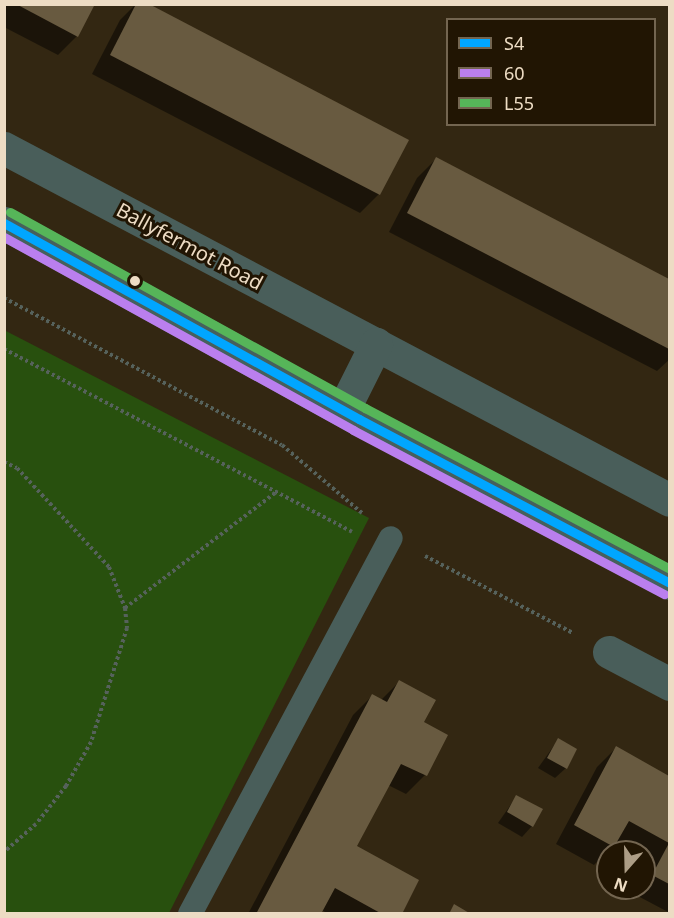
<!DOCTYPE html>
<html>
<head>
<meta charset="utf-8">
<style>
  body { margin:0 }
  #map { position:relative; width:674px; height:918px; overflow:hidden; background:#332712; font-family:"Noto Sans",sans-serif }
  div>[style] { position:absolute }
  [style*='--x'] { left:calc(var(--x)*1px); top:calc(var(--y)*1px); width:calc(var(--w)*1px); rotate:calc(var(--a)*1deg) }
  .green>* { inset:0; background:#28500e }
  .shadow>* { inset:0; background:#0007 }
  .building>* { inset:0; background:#685a40 }
  .path>* { height:4px; margin-top:-2px; transform-origin:0; background:repeating-linear-gradient(90deg,#56625c 0 3px,transparent 0 6px) }
  .service>* { height:24px; margin:-12px; padding:0 12px; transform-origin:12px; border-radius:12px; background:#495e5a }
  .minor>* { height:33px; margin:-16.5px; padding:0 16.5px; transform-origin:16.5px; border-radius:16.5px; background:#495e5a }
  .secondary>* { height:33px; margin:-16.5px; padding:0 16.5px; transform-origin:16.5px; border-radius:16.5px; background:#46605c }
  .bus-1>* { height:9px; margin:-4.5px; padding:0 4.5px; transform-origin:4.5px; border-radius:4.5px; background:#00a6ff }
  .bus-2>* { height:9px; margin:-4.5px; padding:0 4.5px; transform-origin:4.5px; border-radius:4.5px; background:#ba7fee }
  .bus-3>* { height:9px; margin:-4.5px; padding:0 4.5px; transform-origin:4.5px; border-radius:4.5px; background:#56b559 }
  .dots>* { width:16px; height:16px; translate:-50% -50%; box-sizing:border-box; border:3px solid #211503; border-radius:50% }
  span { translate:-50% -50%; white-space:nowrap; text-align:center; line-height:1.15; -webkit-text-stroke:6px #211503; paint-order:stroke }
  .street-label { font-size:20px; color:#eddcc4 }
  .frame { position:absolute; inset:0; border:6px solid #eddcc4; pointer-events:none }
  .legend { position:absolute; left:446px; top:18px; width:210px; height:108px; box-sizing:border-box; background:#211503; border:2px solid #736550; margin:0; padding:8px 10px; list-style:none; font-size:18px; color:#eddcc4 }
  .legend li { display:flex; align-items:center; gap:12px; height:30px }
  .legend b { width:30px; border:2px solid #736550 }
  .north { position:absolute; left:596px; top:840px; width:60px; height:60px; box-sizing:border-box; background:#211503; border:2px solid #736550; border-radius:50%; rotate:200deg; font-size:16px; font-weight:700; line-height:24px; text-align:center; color:#eddcc4 }
  .north::after { content:''; display:block; margin:auto; width:21px; height:27px; background:#ac9d86; clip-path:polygon(50% 0,100% 100%,50% 72%,0 100%) }
</style>
</head>
<body>
<div id="map">
  <div class="green">
    <i style="clip-path:polygon(4px 330px,369px 518px,169px 913px,5px 913px)"></i>
  </div>
  <div class="shadow">
    <i style="clip-path:polygon(4px 4px,93px 4px,77px 36px,58px 55px,4px 27px)"></i>
    <i style="clip-path:polygon(136px 4px,379px 194px,360px 213px,92px 74px,120px 20px)"></i>
    <i style="clip-path:polygon(436px 159px,670px 281px,670px 359px,657px 371px,389px 232px,417px 178px)"></i>
    <i style="clip-path:polygon(399px 682px,422px 722px,446px 736px,425px 775px,406px 794px,388px 785px,355px 847px,400px 914px,328px 914px,322px 910px,320px 914px,248px 914px,353px 715px,372px 696px,381px 700px)"></i>
    <i style="clip-path:polygon(558px 740px,566px 768px,555px 778px,538px 768px)"></i>
    <i style="clip-path:polygon(616px 748px,670px 777px,670px 913px,634px 894px,638px 888px,644px 888px,644px 877px,652px 862px,644px 858px,644px 852px,633px 852px,615px 842px,594px 865px,556px 844px,597px 767px)"></i>
    <i style="clip-path:polygon(516px 797px,532px 826px,522px 837px,498px 823px)"></i>
  </div>
  <div class="building">
    <i style="clip-path:polygon(16px 4px,95px 4px,78px 37px)"></i>
    <i style="clip-path:polygon(136px 4px,149px 4px,409px 140px,380px 195px,110px 55px)"></i>
    <i style="clip-path:polygon(436px 157px,669px 279px,669px 349px,407px 213px)"></i>
    <i style="clip-path:polygon(399px 680px,436px 700px,424px 722px,448px 735px,427px 776px,401px 764px,357px 846px,419px 880px,402px 914px,382px 914px,335px 888px,321px 914px,256px 914px,372px 694px,387px 702px)"></i>
    <i style="clip-path:polygon(558px 738px,577px 749px,567px 769px,547px 758px)"></i>
    <i style="clip-path:polygon(616px 746px,669px 776px,669px 843px,629px 821px,614px 847px,574px 825px)"></i>
    <i style="clip-path:polygon(516px 795px,543px 809px,533px 827px,507px 812px)"></i>
    <i style="clip-path:polygon(669px 843px,669px 884px,652px 875px)"></i>
    <i style="clip-path:polygon(454px 904px,471px 914px,449px 914px)"></i>
  </div>
  <div class="path">
    <i style="--x:4;--y:298;--w:314;--a:27.9"></i>
    <i style="--x:282;--y:445;--w:105;--a:40.4"></i>
    <i style="--x:4;--y:349;--w:393;--a:27.7"></i>
    <i style="--x:4;--y:462;--w:14;--a:25"></i>
    <i style="--x:17;--y:468;--w:135;--a:47.1"></i>
    <i style="--x:109;--y:567;--w:44;--a:68.7"></i>
    <i style="--x:125;--y:608;--w:20;--a:84"></i>
    <i style="--x:127;--y:628;--w:120;--a:107.5"></i>
    <i style="--x:91;--y:742;--w:51;--a:119.6"></i>
    <i style="--x:66;--y:786;--w:48;--a:128.3"></i>
    <i style="--x:36;--y:824;--w:43;--a:138.8"></i>
    <i style="--x:425;--y:556;--w:167;--a:27.5"></i>
    <i style="--x:125;--y:608;--w:190;--a:-37.5"></i>
  </div>
  <div class="service">
    <i style="--x:190;--y:914;--w:426;--a:-61.9"></i>
  </div>
  <div class="minor">
    <i style="--x:4;--y:148;--w:753;--a:27.86"></i>
    <i style="--x:343;--y:410;--w:74;--a:-63.4"></i>
    <i style="--x:609;--y:652;--w:69;--a:27.7"></i>
  </div>
  <div class="secondary">
    <i style="--x:4;--y:223;--w:406;--a:28.9"></i>
    <i style="--x:359;--y:419;--w:352;--a:27.8"></i>
  </div>
  <div class="bus-1">
    <i style="--x:4;--y:223;--w:406;--a:28.9"></i>
    <i style="--x:359;--y:419;--w:352;--a:27.8"></i>
  </div>
  <div class="bus-2">
    <i style="--x:4;--y:237;--w:399;--a:28.9"></i>
    <i style="--x:353;--y:430;--w:352;--a:27.8"></i>
  </div>
  <div class="bus-3">
    <i style="--x:10;--y:212;--w:406;--a:28.9"></i>
    <i style="--x:365;--y:408;--w:345;--a:27.8"></i>
  </div>
  <div class="dots">
    <i style="left:135px;top:281px;background:#eddcc4"></i>
  </div>
  <div class="street-label">
    <span style="left:190px;top:246px;rotate:28deg">Ballyfermot Road</span>
  </div>
  <div class="frame"></div>
  <ul class="legend">
  <li><b style="height:8px;background:#00a6ff"></b>S4</li>
  <li><b style="height:8px;background:#ba7fee"></b>60</li>
  <li><b style="height:8px;background:#56b559"></b>L55</li>
  </ul>
  <div class="north">N</div>
</div>
</body>
</html>
